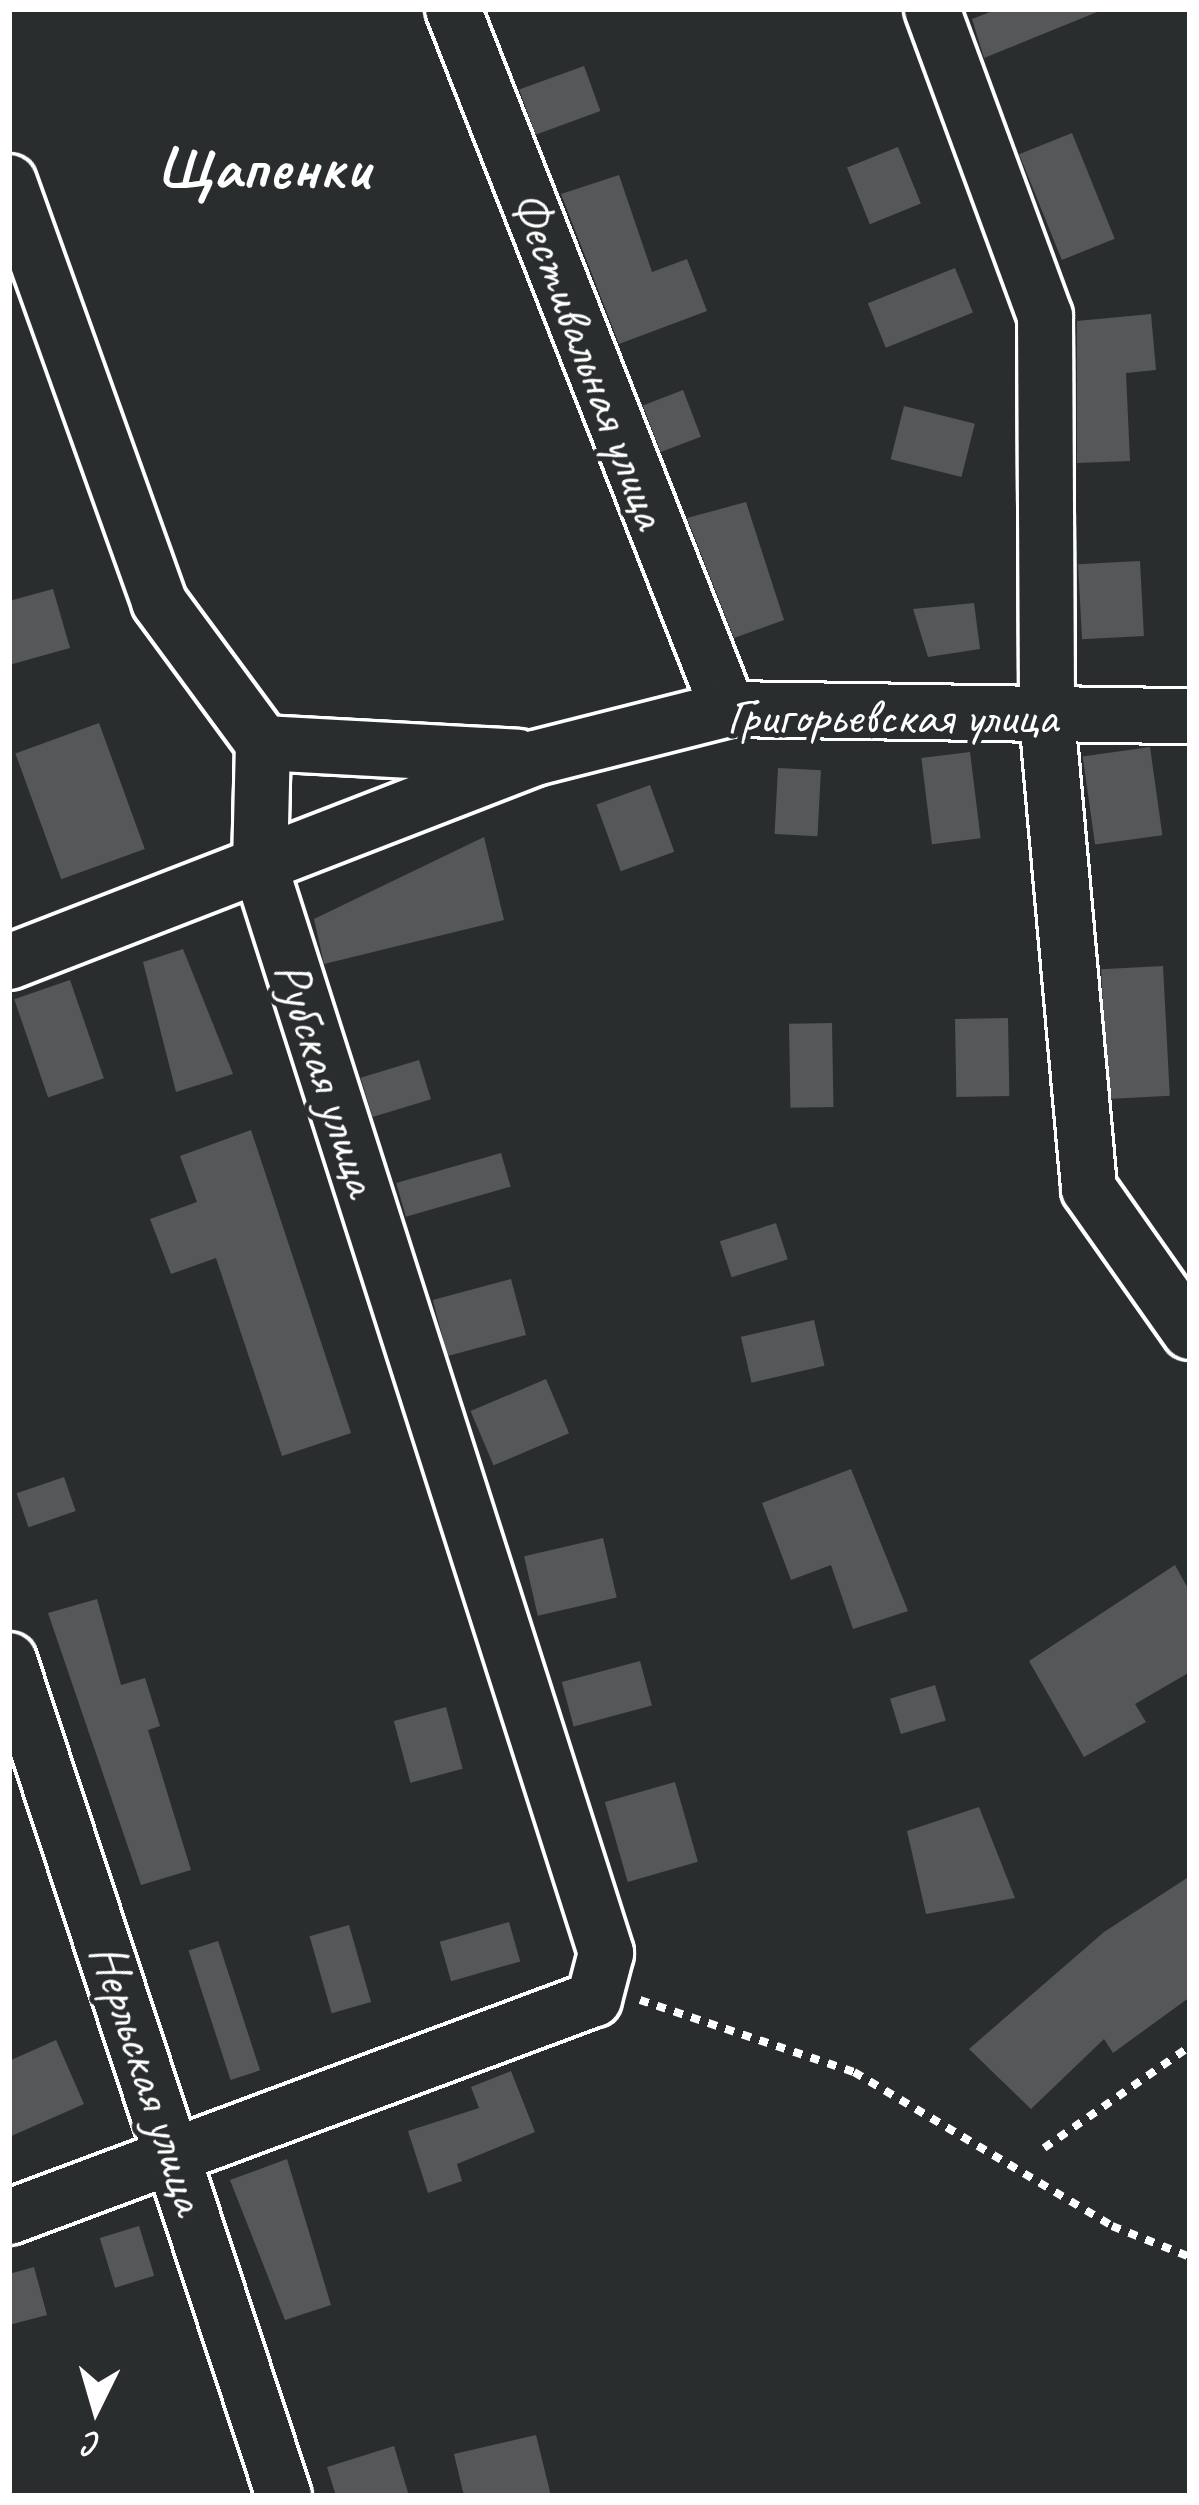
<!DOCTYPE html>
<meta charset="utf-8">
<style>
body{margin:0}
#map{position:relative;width:1199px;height:2505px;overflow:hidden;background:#2a2d2e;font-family:Caveat,sans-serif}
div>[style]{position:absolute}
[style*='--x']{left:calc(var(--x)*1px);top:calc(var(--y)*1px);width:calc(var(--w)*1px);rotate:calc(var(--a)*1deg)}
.building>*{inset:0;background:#555758;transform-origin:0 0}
.path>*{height:8px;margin-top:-4px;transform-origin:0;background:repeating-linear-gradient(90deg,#fff 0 9px,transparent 0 18px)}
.roads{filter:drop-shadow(3px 0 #fff) drop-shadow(-3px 0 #fff) drop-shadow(0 3px #fff) drop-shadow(0 -3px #fff)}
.minor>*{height:54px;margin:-27px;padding:0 27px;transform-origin:27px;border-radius:27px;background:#2a2d2e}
span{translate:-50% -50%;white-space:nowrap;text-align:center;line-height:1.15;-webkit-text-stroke:10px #2a2d2e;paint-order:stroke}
.street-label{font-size:51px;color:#fff}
.district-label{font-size:63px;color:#fff;font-weight:700}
.frame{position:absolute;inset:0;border:12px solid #fff;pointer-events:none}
.north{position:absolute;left:36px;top:2349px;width:120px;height:120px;-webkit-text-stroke:9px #2a2d2e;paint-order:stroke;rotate:185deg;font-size:33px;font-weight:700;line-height:48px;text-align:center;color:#fff}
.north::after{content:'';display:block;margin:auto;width:42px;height:54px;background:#fff;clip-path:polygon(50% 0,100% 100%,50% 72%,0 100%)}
</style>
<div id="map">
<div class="building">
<div style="clip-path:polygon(998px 9px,1102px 9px,1102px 10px,984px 58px,972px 19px)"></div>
<div style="left:584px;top:66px;width:48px;height:69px;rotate:70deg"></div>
<div style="left:1072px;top:133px;width:114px;height:57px;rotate:68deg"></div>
<div style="left:898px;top:147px;width:61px;height:55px;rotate:68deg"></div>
<div style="clip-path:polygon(619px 175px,652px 272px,687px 259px,707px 311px,619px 344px,561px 194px)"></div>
<div style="left:955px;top:268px;width:48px;height:94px;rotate:68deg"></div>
<div style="clip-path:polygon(1151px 314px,1156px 370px,1126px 373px,1130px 461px,1077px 463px,1077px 321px)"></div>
<div style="left:683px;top:390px;width:50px;height:43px;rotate:69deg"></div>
<div style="left:904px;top:406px;width:73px;height:55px;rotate:14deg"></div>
<div style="clip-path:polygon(746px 502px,784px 620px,734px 638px,687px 518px)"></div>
<div style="left:1140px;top:561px;width:75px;height:62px;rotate:87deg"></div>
<div style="clip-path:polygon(53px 589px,70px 648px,9px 665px,9px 601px)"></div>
<div style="clip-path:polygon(974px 603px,980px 649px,928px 657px,913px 609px)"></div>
<div style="left:99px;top:723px;width:134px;height:89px;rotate:70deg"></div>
<div style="left:1150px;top:747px;width:89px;height:68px;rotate:82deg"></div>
<div style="left:970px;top:752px;width:87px;height:49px;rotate:83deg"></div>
<div style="left:778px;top:768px;width:43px;height:66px;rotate:3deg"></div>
<div style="left:650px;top:785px;width:71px;height:57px;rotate:70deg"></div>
<div style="clip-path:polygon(484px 837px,504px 920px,324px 964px,314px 919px)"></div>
<div style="clip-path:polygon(183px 949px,233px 1074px,176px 1092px,143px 962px)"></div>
<div style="left:1163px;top:966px;width:130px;height:62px;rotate:87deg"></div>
<div style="left:70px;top:980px;width:104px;height:59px;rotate:71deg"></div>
<div style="left:1008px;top:1018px;width:78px;height:53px;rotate:89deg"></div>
<div style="left:832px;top:1023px;width:84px;height:43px;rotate:89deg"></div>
<div style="left:419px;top:1060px;width:41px;height:61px;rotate:73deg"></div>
<div style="clip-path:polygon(251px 1130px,351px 1433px,282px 1456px,216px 1258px,171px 1274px,150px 1219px,197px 1202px,180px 1156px)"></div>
<div style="left:501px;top:1153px;width:35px;height:109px;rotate:74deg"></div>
<div style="left:776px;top:1223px;width:38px;height:59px;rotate:72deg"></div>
<div style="left:511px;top:1279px;width:58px;height:81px;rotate:75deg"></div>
<div style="left:814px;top:1320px;width:47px;height:75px;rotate:77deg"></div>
<div style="left:546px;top:1379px;width:59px;height:82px;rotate:67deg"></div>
<div style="clip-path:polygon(851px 1469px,908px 1611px,853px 1629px,831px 1565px,791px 1580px,762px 1503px)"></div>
<div style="left:64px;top:1477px;width:36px;height:50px;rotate:71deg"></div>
<div style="left:603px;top:1538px;width:61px;height:81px;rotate:77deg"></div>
<div style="clip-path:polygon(1175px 1565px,1190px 1592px,1190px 1672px,1135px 1704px,1146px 1722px,1084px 1757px,1029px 1661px)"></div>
<div style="clip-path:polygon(97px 1599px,121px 1685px,145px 1678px,160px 1726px,148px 1730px,191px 1870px,141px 1885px,48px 1613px)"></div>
<div style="left:640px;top:1661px;width:46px;height:81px;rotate:75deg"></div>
<div style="left:935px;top:1685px;width:37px;height:47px;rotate:73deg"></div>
<div style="left:446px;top:1707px;width:64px;height:54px;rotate:75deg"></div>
<div style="left:675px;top:1782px;width:83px;height:73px;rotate:74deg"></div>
<div style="clip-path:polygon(979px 1807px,1015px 1898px,926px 1914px,907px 1831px)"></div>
<div style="clip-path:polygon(1190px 1876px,1190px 1997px,1113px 2053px,1104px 2039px,1031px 2109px,969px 2049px,1104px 1932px)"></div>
<div style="left:509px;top:1922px;width:41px;height:72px;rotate:74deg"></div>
<div style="left:349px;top:1925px;width:80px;height:41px;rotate:74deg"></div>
<div style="left:218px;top:1941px;width:136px;height:31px;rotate:72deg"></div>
<div style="clip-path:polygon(56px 2040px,84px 2104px,9px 2137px,9px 2061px)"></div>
<div style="clip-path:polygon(511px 2071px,535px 2132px,457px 2164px,462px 2181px,428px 2193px,408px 2131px,479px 2108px,471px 2087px)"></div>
<div style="clip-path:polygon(287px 2159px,331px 2305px,285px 2320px,230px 2180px)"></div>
<div style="left:139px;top:2226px;width:52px;height:41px;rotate:73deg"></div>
<div style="clip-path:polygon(34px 2267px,47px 2315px,9px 2325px,9px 2274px)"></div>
<div style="clip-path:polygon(536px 2435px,551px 2496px,464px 2496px,454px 2454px)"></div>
<div style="clip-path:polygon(394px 2446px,409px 2496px,336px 2496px,327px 2467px)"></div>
</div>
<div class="path">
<div style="--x:640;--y:2000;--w:226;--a:18.6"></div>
<div style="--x:854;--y:2072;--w:300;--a:30.8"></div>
<div style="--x:1112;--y:2226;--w:84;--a:21.7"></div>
<div style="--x:1044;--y:2148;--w:178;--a:-34.9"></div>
</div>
<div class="roads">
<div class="minor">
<div style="--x:453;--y:9;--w:752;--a:68.55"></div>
<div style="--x:932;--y:9;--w:327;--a:69.8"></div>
<div style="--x:1045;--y:316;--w:401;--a:89.7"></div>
<div style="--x:1047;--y:717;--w:474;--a:84.9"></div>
<div style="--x:1089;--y:1189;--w:175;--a:54.8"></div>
<div style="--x:9;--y:182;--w:446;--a:70.3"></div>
<div style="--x:159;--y:602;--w:175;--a:53.6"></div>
<div style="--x:263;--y:743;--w:123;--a:91.4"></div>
<div style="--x:260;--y:866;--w:1141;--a:72.34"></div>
<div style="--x:606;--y:1953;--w:48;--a:104.6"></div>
<div style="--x:594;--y:1999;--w:624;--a:159.56"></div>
<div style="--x:263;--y:743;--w:255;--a:3.1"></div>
<div style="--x:9;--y:962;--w:564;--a:-21.2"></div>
<div style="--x:535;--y:758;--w:199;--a:-14.2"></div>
<div style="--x:728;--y:709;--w:462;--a:0.9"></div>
<div style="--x:9;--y:1660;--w:880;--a:71.79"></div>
</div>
</div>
<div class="street-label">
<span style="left:590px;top:359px;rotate:69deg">Фестивальная улица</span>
<span style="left:892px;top:716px">Григорьевская улица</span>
<span style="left:327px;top:1078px;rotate:72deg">Рубская улица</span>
<span style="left:149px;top:2078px;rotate:72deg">Нерльская улица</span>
</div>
<div class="district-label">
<span style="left:264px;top:168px">Щапенки</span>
</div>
<div class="frame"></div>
<div class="north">С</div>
</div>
